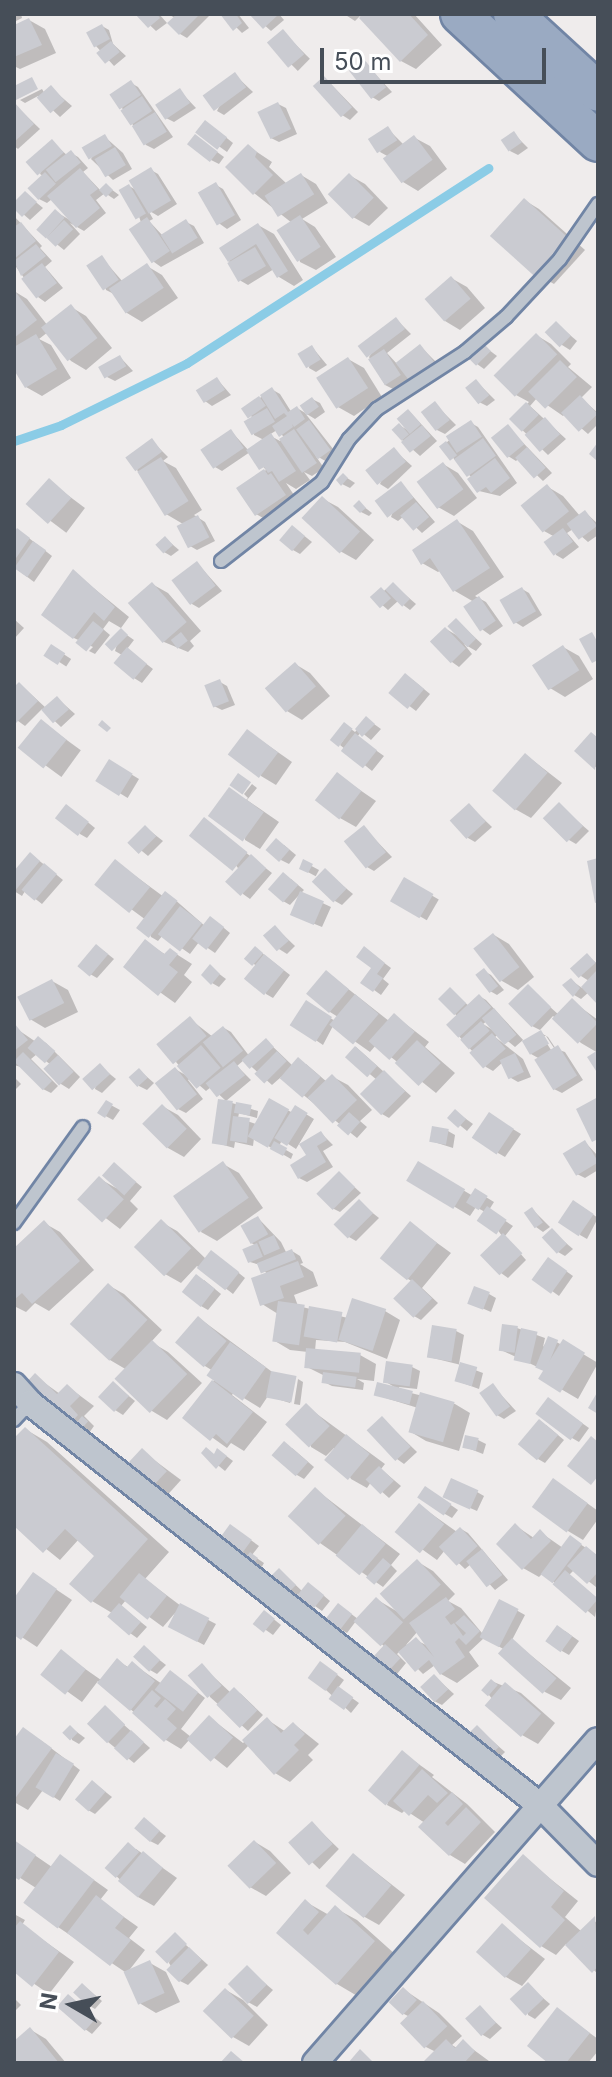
<!DOCTYPE html>
<style>
body{margin:0}
#map{position:relative;width:612px;height:2077px;overflow:hidden;background:#efecec;font-family:Inter,sans-serif}
div>[style]{position:absolute}
[style*='--x']{left:calc(var(--x)*1px);top:calc(var(--y)*1px);width:calc(var(--w)*1px);rotate:calc(var(--a)*1deg)}
.shadow>*{inset:0;background:#0003;transform-origin:0 0}
.stream>*{height:9px;margin:-4.5px;padding:0 4.5px;transform-origin:4.5px;border-radius:4.5px;background:#8bcce6}
.building>*{inset:0;background:#cacbd1;transform-origin:0 0}
.roads{filter:drop-shadow(2px 0 #7185a5) drop-shadow(-2px 0 #7185a5) drop-shadow(0 2px #7185a5) drop-shadow(0 -2px #7185a5)}
.service>*{height:12px;margin:-6px;padding:0 6px;transform-origin:6px;border-radius:6px;background:#bec5ce}
.minor>*{height:24px;margin:-12px;padding:0 12px;transform-origin:12px;border-radius:12px;background:#bec5ce}
.trunk>*{height:38px;margin:-19px;padding:0 19px;transform-origin:19px;border-radius:19px;background:#9aaac2}
span{translate:-50% -50%;white-space:nowrap;text-align:center;line-height:1.15;-webkit-text-stroke:6px #fff;paint-order:stroke}
.frame{position:absolute;inset:0;border:16px solid #464e58;pointer-events:none}
.north{position:absolute;left:32px;top:1965px;width:80px;height:80px;-webkit-text-stroke:6px #fff;paint-order:stroke;rotate:279deg;font-size:22px;font-weight:700;line-height:32px;text-align:center;color:#464e58}
.north::after{content:'';display:block;margin:auto;width:28px;height:36px;background:#464e58;clip-path:polygon(50% 0,100% 100%,50% 72%,0 100%)}
.scale{position:absolute;left:320px;top:48px;width:226px;height:36px;box-sizing:border-box;border:4px solid #464e58;border-top:0;padding-left:10px;font-size:24px;line-height:28px;white-space:nowrap;color:#464e58;-webkit-text-stroke:6px #fff;paint-order:stroke}
</style>
<div id="map">
<div class="shadow">
<div style="clip-path:polygon(14px 14px,21px 14px,22px 18px,14px 22px)"></div>
<div style="clip-path:polygon(138px 14px,159px 14px,167px 23px,156px 31px)"></div>
<div style="clip-path:polygon(168px 14px,211px 14px,187px 38px,180px 34px,175px 18px)"></div>
<div style="clip-path:polygon(223px 14px,238px 14px,249px 28px,242px 33px)"></div>
<div style="clip-path:polygon(252px 14px,279px 14px,284px 20px,271px 31px)"></div>
<div style="clip-path:polygon(344px 14px,414px 14px,442px 45px,416px 69px,401px 61px,360px 16px,355px 21px)"></div>
<div style="clip-path:polygon(29px 20px,45px 29px,56px 53px,20px 69px,14px 66px,14px 27px)"></div>
<div style="clip-path:polygon(102px 26px,109px 30px,113px 44px,126px 56px,114px 66px,96px 46px)"></div>
<div style="left:283px;top:32px;width:38px;height:17px;rotate:45deg"></div>
<div style="clip-path:polygon(364px 62px,392px 92px,379px 101px,372px 97px)"></div>
<div style="clip-path:polygon(235px 75px,253px 92px,224px 115px,217px 111px)"></div>
<div style="clip-path:polygon(325px 78px,358px 112px,350px 120px,342px 115px)"></div>
<div style="clip-path:polygon(131px 83px,138px 87px,173px 137px,154px 149px,146px 145px,122px 108px)"></div>
<div style="clip-path:polygon(51px 88px,72px 106px,60px 117px,38px 96px,25px 103px,20px 100px,42px 89px,45px 94px)"></div>
<div style="clip-path:polygon(180px 91px,196px 108px,174px 122px,166px 118px)"></div>
<div style="clip-path:polygon(14px 104px,40px 129px,18px 149px,14px 146px)"></div>
<div style="clip-path:polygon(278px 104px,286px 108px,297px 134px,279px 142px,271px 138px)"></div>
<div style="clip-path:polygon(213px 127px,233px 143px,227px 152px,199px 132px)"></div>
<div style="clip-path:polygon(388px 129px,404px 145px,415px 138px,430px 146px,447px 169px,418px 191px,403px 182px,389px 157px,380px 152px)"></div>
<div style="clip-path:polygon(514px 134px,528px 148px,518px 155px,510px 151px)"></div>
<div style="clip-path:polygon(105px 137px,123px 153px,132px 169px,113px 180px,91px 159px)"></div>
<div style="clip-path:polygon(202px 141px,224px 157px,219px 164px,211px 160px)"></div>
<div style="clip-path:polygon(52px 142px,68px 156px,71px 153px,78px 157px,88px 168px,83px 172px,101px 191px,107px 186px,119px 195px,114px 199px,105px 193px,96px 200px,106px 213px,84px 231px,70px 223px,80px 234px,64px 250px,38px 229px,56px 212px,70px 220px,52px 199px,47px 203px,39px 199px,43px 176px,40px 174px)"></div>
<div style="clip-path:polygon(248px 146px,272px 162px,269px 167px,287px 184px,301px 175px,316px 184px,328px 203px,302px 219px,315px 227px,336px 257px,316px 270px,300px 262px,292px 223px,254px 193px)"></div>
<div style="clip-path:polygon(151px 170px,158px 174px,177px 204px,158px 216px,148px 210px,153px 219px,149px 221px,163px 236px,186px 222px,194px 226px,204px 243px,161px 267px,154px 262px,129px 186px,138px 191px)"></div>
<div style="clip-path:polygon(349px 175px,365px 184px,388px 208px,369px 226px,353px 217px)"></div>
<div style="clip-path:polygon(216px 185px,223px 189px,241px 220px,227px 229px,220px 224px)"></div>
<div style="clip-path:polygon(26px 194px,43px 208px,30px 220px,14px 206px)"></div>
<div style="clip-path:polygon(524px 200px,539px 209px,585px 250px,554px 284px,538px 275px)"></div>
<div style="clip-path:polygon(14px 216px,42px 246px,40px 248px,52px 261px,45px 267px,63px 288px,45px 302px,38px 297px,14px 264px)"></div>
<div style="clip-path:polygon(258px 225px,274px 234px,303px 280px,294px 286px,279px 277px,274px 269px,248px 285px,241px 281px,229px 261px)"></div>
<div style="clip-path:polygon(102px 258px,123px 282px,147px 266px,162px 275px,178px 298px,142px 322px,127px 313px,114px 294px,106px 290px)"></div>
<div style="clip-path:polygon(451px 278px,467px 287px,485px 308px,460px 330px,445px 321px)"></div>
<div style="clip-path:polygon(14px 291px,27px 299px,48px 326px,71px 307px,86px 316px,112px 348px,86px 370px,71px 361px,48px 332px,39px 339px,51px 345px,71px 378px,42px 396px,26px 387px,14px 366px)"></div>
<div style="clip-path:polygon(396px 319px,411px 334px,387px 353px,398px 365px,420px 346px,441px 367px,410px 378px,393px 389px,385px 385px,369px 357px)"></div>
<div style="clip-path:polygon(556px 323px,577px 341px,570px 350px,562px 345px)"></div>
<div style="clip-path:polygon(536px 335px,551px 344px,571px 364px,568px 367px,592px 387px,581px 398px,598px 413px,598px 424px,588px 434px,565px 414px,563px 416px,537px 398px,530px 406px,566px 439px,548px 455px,511px 419px,529px 402px,516px 395px)"></div>
<div style="clip-path:polygon(481px 344px,497px 356px,484px 369px,477px 364px)"></div>
<div style="clip-path:polygon(312px 347px,327px 365px,316px 372px,309px 368px)"></div>
<div style="clip-path:polygon(120px 357px,133px 371px,115px 381px,107px 377px)"></div>
<div style="clip-path:polygon(348px 359px,364px 368px,382px 397px,354px 416px,338px 407px)"></div>
<div style="clip-path:polygon(217px 379px,231px 395px,212px 406px,205px 401px)"></div>
<div style="clip-path:polygon(476px 381px,495px 400px,487px 406px,479px 402px)"></div>
<div style="clip-path:polygon(evenodd,273px 390px,280px 394px,292px 413px,297px 408px,307px 414px,312px 399px,320px 403px,325px 412px,315px 419px,305px 413px,337px 454px,327px 462px,315px 455px,324px 468px,312px 476px,304px 472px,310px 480px,296px 489px,286px 483px,300px 504px,272px 523px,256px 514px,239px 489px,266px 470px,250px 452px,222px 471px,215px 467px,231px 431px,249px 451px,264px 440px,254px 435px,254px 419px,243px 408px,273px 390px,277px 430px,285px 438px,280px 441px,269px 435px,277px 430px)"></div>
<div style="clip-path:polygon(435px 404px,456px 425px,445px 434px,437px 430px)"></div>
<div style="clip-path:polygon(409px 411px,437px 441px,420px 456px,402px 440px,399px 425px,411px 432px)"></div>
<div style="clip-path:polygon(471px 423px,478px 427px,517px 483px,500px 496px,479px 491px,472px 478px,442px 446px)"></div>
<div style="clip-path:polygon(508px 427px,552px 473px,543px 481px,519px 458px,516px 461px,508px 456px)"></div>
<div style="clip-path:polygon(152px 441px,168px 457px,163px 461px,176px 468px,202px 510px,194px 515px,205px 522px,215px 541px,197px 550px,190px 546px,183px 524px,166px 514px,137px 470px)"></div>
<div style="clip-path:polygon(394px 450px,412px 466px,388px 489px,380px 484px)"></div>
<div style="clip-path:polygon(443px 464px,458px 473px,477px 498px,454px 516px,438px 507px)"></div>
<div style="clip-path:polygon(344px 476px,355px 483px,350px 488px,342px 484px)"></div>
<div style="left:49px;top:481px;width:45px;height:31px;rotate:37deg"></div>
<div style="clip-path:polygon(402px 484px,435px 522px,422px 533px,404px 516px,398px 521px,391px 517px)"></div>
<div style="clip-path:polygon(548px 487px,563px 496px,580px 516px,585px 512px,598px 524px,598px 535px,588px 542px,573px 529px,567px 533px,579px 547px,563px 559px,556px 555px,555px 537px,544px 531px)"></div>
<div style="clip-path:polygon(323px 499px,338px 507px,374px 540px,356px 560px,340px 551px)"></div>
<div style="clip-path:polygon(359px 503px,372px 513px,369px 516px,361px 512px)"></div>
<div style="clip-path:polygon(458px 522px,473px 531px,504px 577px,475px 596px,486px 602px,503px 626px,490px 635px,483px 630px,474px 602px,455px 591px,441px 570px,438px 572px,422px 563px)"></div>
<div style="clip-path:polygon(293px 527px,312px 542px,300px 554px,293px 550px)"></div>
<div style="clip-path:polygon(25px 535px,52px 556px,34px 582px,14px 567px,14px 536px)"></div>
<div style="clip-path:polygon(165px 538px,179px 550px,171px 556px,164px 552px)"></div>
<div style="clip-path:polygon(197px 563px,222px 591px,199px 608px,192px 604px)"></div>
<div style="clip-path:polygon(74px 572px,129px 617px,121px 628px,109px 621px,103px 629px,110px 635px,95px 654px,89px 651px,93px 647px,74px 638px)"></div>
<div style="clip-path:polygon(152px 584px,168px 593px,201px 631px,190px 641px,194px 646px,188px 652px,164px 642px)"></div>
<div style="clip-path:polygon(394px 585px,416px 604px,410px 610px,398px 601px,388px 610px,373px 597px)"></div>
<div style="clip-path:polygon(522px 589px,529px 593px,542px 615px,523px 627px,515px 622px)"></div>
<div style="clip-path:polygon(14px 619px,24px 628px,14px 639px)"></div>
<div style="clip-path:polygon(456px 620px,482px 644px,476px 651px,464px 644px,472px 654px,459px 667px,452px 662px,446px 629px,458px 636px)"></div>
<div style="clip-path:polygon(121px 631px,134px 640px,127px 649px,153px 669px,142px 683px,134px 678px,122px 655px,115px 651px)"></div>
<div style="left:51px;top:646px;width:24px;height:9px;rotate:33deg"></div>
<div style="clip-path:polygon(563px 647px,579px 656px,593px 679px,565px 697px,550px 688px)"></div>
<div style="clip-path:polygon(295px 664px,310px 673px,330px 696px,302px 720px,287px 711px)"></div>
<div style="clip-path:polygon(413px 680px,430px 694px,416px 711px,391px 692px)"></div>
<div style="clip-path:polygon(220px 682px,227px 686px,235px 705px,222px 710px,214px 706px)"></div>
<div style="clip-path:polygon(20px 684px,46px 708px,57px 698px,75px 714px,61px 727px,42px 709px,25px 726px,14px 718px,14px 690px)"></div>
<div style="clip-path:polygon(367px 719px,381px 729px,371px 740px,361px 732px,357px 737px,384px 756px,372px 771px,340px 745px,351px 729px,355px 732px)"></div>
<div style="left:42px;top:722px;width:48px;height:33px;rotate:36deg"></div>
<div style="clip-path:polygon(591px 734px,598px 738px,598px 769px,576px 751px)"></div>
<div style="clip-path:polygon(262px 741px,292px 762px,276px 785px,261px 776px)"></div>
<div style="clip-path:polygon(526px 755px,562px 783px,531px 818px,515px 809px)"></div>
<div style="left:109px;top:761px;width:35px;height:22px;rotate:31deg"></div>
<div style="clip-path:polygon(338px 775px,376px 801px,356px 827px,340px 818px)"></div>
<div style="clip-path:polygon(252px 784px,257px 788px,247px 800px,279px 822px,260px 849px,245px 840px,246px 800px,248px 798px,244px 794px)"></div>
<div style="clip-path:polygon(469px 805px,492px 827px,475px 842px,468px 838px)"></div>
<div style="clip-path:polygon(559px 805px,589px 831px,576px 844px,569px 840px)"></div>
<div style="clip-path:polygon(74px 811px,95px 828px,87px 838px,80px 834px)"></div>
<div style="clip-path:polygon(204px 820px,272px 873px,250px 899px,243px 894px,240px 871px)"></div>
<div style="clip-path:polygon(145px 827px,163px 841px,148px 856px,131px 842px)"></div>
<div style="clip-path:polygon(364px 828px,392px 857px,374px 871px,367px 867px)"></div>
<div style="clip-path:polygon(284px 845px,296px 855px,289px 864px,281px 860px)"></div>
<div style="clip-path:polygon(31px 854px,63px 880px,42px 904px,25px 891px,22px 896px,14px 891px,14px 874px)"></div>
<div style="clip-path:polygon(115px 861px,164px 897px,173px 898px,205px 926px,218px 923px,230px 933px,215px 953px,199px 942px,190px 954px,163px 935px,158px 941px,151px 937px,146px 920px,97px 884px)"></div>
<div style="left:304px;top:862px;width:17px;height:7px;rotate:28deg"></div>
<div style="clip-path:polygon(325px 871px,353px 894px,342px 905px,335px 901px)"></div>
<div style="clip-path:polygon(291px 879px,304px 890px,301px 893px,331px 907px,322px 927px,300px 918px,299px 895px,290px 905px,283px 901px)"></div>
<div style="left:405px;top:880px;width:39px;height:24px;rotate:30deg"></div>
<div style="clip-path:polygon(275px 927px,295px 946px,287px 954px,279px 949px)"></div>
<div style="clip-path:polygon(494px 935px,509px 944px,534px 977px,518px 990px,502px 981px)"></div>
<div style="clip-path:polygon(145px 941px,166px 955px,170px 950px,192px 964px,184px 975px,192px 982px,175px 1003px,125px 967px)"></div>
<div style="clip-path:polygon(104px 951px,114px 959px,97px 978px,90px 974px)"></div>
<div style="clip-path:polygon(262px 953px,290px 975px,273px 998px,266px 994px,258px 967px,247px 959px)"></div>
<div style="clip-path:polygon(371px 953px,391px 968px,383px 979px,389px 984px,381px 995px,363px 982px,374px 968px)"></div>
<div style="clip-path:polygon(587px 956px,598px 964px,598px 1002px,589px 992px,581px 999px,574px 995px,571px 980px,582px 988px,589px 981px,581px 976px)"></div>
<div style="clip-path:polygon(210px 967px,226px 979px,219px 987px,212px 983px)"></div>
<div style="clip-path:polygon(484px 971px,491px 975px,504px 990px,497px 995px,490px 991px)"></div>
<div style="clip-path:polygon(333px 977px,389px 1021px,394px 1015px,429px 1042px,425px 1047px,455px 1073px,436px 1093px,376px 1045px,370px 1052px,333px 1026px,323px 1045px,292px 1024px,307px 1003px,335px 1021px,338px 1017px,330px 1012px)"></div>
<div style="clip-path:polygon(52px 981px,68px 990px,78px 1012px,45px 1028px,30px 1019px)"></div>
<div style="clip-path:polygon(528px 987px,559px 1015px,572px 1001px,598px 1020px,598px 1070px,598px 1053px,581px 1043px,553px 1016px,540px 1030px,532px 1026px)"></div>
<div style="clip-path:polygon(evenodd,450px 990px,469px 1006px,479px 996px,486px 1000px,525px 1042px,541px 1033px,548px 1037px,556px 1049px,565px 1052px,583px 1080px,562px 1093px,554px 1089px,540px 1059px,531px 1054px,523px 1040px,515px 1047px,499px 1034px,495px 1037px,523px 1059px,531px 1077px,518px 1082px,511px 1078px,503px 1062px,493px 1071px,486px 1067px,459px 1036px,457px 1016px,441px 999px,450px 990px,487px 1021px,496px 1032px,483px 1024px,487px 1021px,450px 990px,542px 1036px,546px 1036px,556px 1051px,553px 1053px,542px 1036px)"></div>
<div style="clip-path:polygon(190px 1019px,213px 1037px,224px 1028px,231px 1032px,250px 1057px,267px 1041px,293px 1066px,306px 1064px,327px 1082px,333px 1077px,348px 1085px,372px 1110px,360px 1121px,367px 1127px,357px 1138px,281px 1077px,272px 1085px,244px 1060px,237px 1066px,251px 1080px,226px 1101px,211px 1087px,206px 1091px,191px 1078px,188px 1080px,203px 1099px,186px 1113px,178px 1109px,175px 1069px,189px 1077px,176px 1062px)"></div>
<div style="clip-path:polygon(14px 1027px,36px 1042px,38px 1039px,46px 1043px,80px 1077px,69px 1089px,61px 1084px,51px 1065px,37px 1054px,31px 1059px,58px 1086px,51px 1093px,43px 1089px,21px 1067px,14px 1065px)"></div>
<div style="clip-path:polygon(356px 1047px,411px 1096px,389px 1118px,382px 1114px,377px 1080px,348px 1056px)"></div>
<div style="clip-path:polygon(100px 1066px,116px 1079px,102px 1093px,95px 1089px)"></div>
<div style="clip-path:polygon(139px 1070px,154px 1083px,147px 1090px,139px 1086px)"></div>
<div style="clip-path:polygon(14px 1077px,21px 1084px,14px 1091px)"></div>
<div style="clip-path:polygon(270px 1101px,293px 1113px,296px 1108px,314px 1119px,296px 1149px,282px 1140px,279px 1146px,293px 1154px,291px 1159px,254px 1138px,253px 1146px,235px 1142px,234px 1148px,213px 1142px,232px 1103px,258px 1111px,257px 1118px,239px 1113px,238px 1118px,256px 1124px)"></div>
<div style="clip-path:polygon(107px 1103px,120px 1110px,113px 1120px,100px 1113px)"></div>
<div style="clip-path:polygon(162px 1106px,178px 1115px,201px 1139px,184px 1157px,168px 1148px)"></div>
<div style="clip-path:polygon(455px 1111px,473px 1124px,467px 1131px,450px 1117px)"></div>
<div style="clip-path:polygon(490px 1115px,521px 1134px,505px 1157px,498px 1153px)"></div>
<div style="clip-path:polygon(448px 1131px,455px 1135px,453px 1148px,431px 1141px)"></div>
<div style="clip-path:polygon(321px 1133px,333px 1145px,323px 1151px,333px 1167px,307px 1182px,299px 1178px)"></div>
<div style="clip-path:polygon(585px 1142px,598px 1156px,598px 1170px,585px 1178px,577px 1174px)"></div>
<div style="clip-path:polygon(223px 1164px,239px 1173px,263px 1208px,217px 1241px,201px 1232px)"></div>
<div style="clip-path:polygon(419px 1164px,473px 1196px,476px 1191px,494px 1202px,489px 1210px,513px 1226px,505px 1236px,526px 1260px,508px 1278px,501px 1273px,502px 1236px,485px 1212px,476px 1207px,470px 1216px,410px 1180px)"></div>
<div style="clip-path:polygon(115px 1165px,142px 1187px,130px 1201px,138px 1209px,120px 1229px,81px 1199px,100px 1179px,116px 1188px)"></div>
<div style="clip-path:polygon(339px 1173px,361px 1193px,340px 1212px,332px 1208px)"></div>
<div style="clip-path:polygon(359px 1202px,379px 1218px,356px 1241px,349px 1237px)"></div>
<div style="clip-path:polygon(581px 1206px,598px 1218px,587px 1239px,580px 1235px)"></div>
<div style="clip-path:polygon(532px 1209px,550px 1227px,543px 1232px,536px 1227px)"></div>
<div style="clip-path:polygon(258px 1218px,281px 1242px,287px 1254px,292px 1251px,300px 1256px,303px 1263px,300px 1264px,313px 1272px,318px 1286px,294px 1295px,298px 1306px,348px 1318px,385px 1311px,400px 1320px,387px 1359px,345px 1342px,316px 1340px,315px 1351px,360px 1355px,376px 1364px,374px 1381px,357px 1379px,364px 1383px,363px 1390px,332px 1386px,324px 1382px,325px 1376px,307px 1367px,308px 1352px,290px 1350px,275px 1341px,278px 1314px,262px 1304px,267px 1274px,260px 1265px,250px 1262px,256px 1246px,250px 1242px)"></div>
<div style="clip-path:polygon(161px 1222px,177px 1231px,206px 1259px,219px 1257px,245px 1278px,233px 1294px,197px 1266px,181px 1283px,165px 1274px)"></div>
<div style="clip-path:polygon(44px 1223px,60px 1232px,94px 1270px,49px 1311px,35px 1303px,26px 1312px,14px 1306px,14px 1250px)"></div>
<div style="clip-path:polygon(411px 1224px,451px 1253px,422px 1288px,438px 1303px,421px 1320px,414px 1316px,413px 1282px,408px 1279px)"></div>
<div style="clip-path:polygon(552px 1231px,573px 1249px,565px 1256px,558px 1252px)"></div>
<div style="clip-path:polygon(556px 1264px,573px 1276px,559px 1296px,552px 1291px)"></div>
<div style="clip-path:polygon(204px 1280px,221px 1294px,208px 1310px,201px 1306px)"></div>
<div style="clip-path:polygon(108px 1285px,124px 1294px,162px 1330px,151px 1342px,168px 1352px,202px 1383px,167px 1420px,152px 1411px,127px 1370px,110px 1360px)"></div>
<div style="clip-path:polygon(489px 1294px,496px 1298px,491px 1312px,470px 1303px)"></div>
<div style="clip-path:polygon(199px 1318px,275px 1374px,294px 1377px,290px 1403px,268px 1396px,260px 1408px,234px 1392px,232px 1395px,267px 1422px,244px 1451px,231px 1443px,227px 1448px,185px 1418px,215px 1379px,213px 1371px,205px 1366px)"></div>
<div style="clip-path:polygon(517px 1328px,545px 1338px,543px 1347px,549px 1338px,562px 1345px,563px 1342px,598px 1363px,578px 1399px,542px 1378px,546px 1371px,501px 1350px)"></div>
<div style="clip-path:polygon(456px 1331px,464px 1335px,459px 1364px,483px 1373px,479px 1389px,457px 1381px,461px 1365px,429px 1357px)"></div>
<div style="clip-path:polygon(412px 1367px,420px 1371px,417px 1389px,399px 1387px,399px 1390px,455px 1404px,470px 1413px,459px 1451px,426px 1441px,411px 1432px,418px 1408px,376px 1395px,396px 1388px,386px 1382px)"></div>
<div style="clip-path:polygon(35px 1376px,60px 1394px,67px 1386px,94px 1406px,84px 1416px,94px 1426px,89px 1433px,84px 1434px,68px 1425px)"></div>
<div style="clip-path:polygon(298px 1379px,303px 1382px,300px 1405px,294px 1404px)"></div>
<div style="clip-path:polygon(113px 1383px,135px 1401px,123px 1415px,115px 1410px)"></div>
<div style="clip-path:polygon(493px 1386px,516px 1411px,504px 1419px,497px 1415px)"></div>
<div style="clip-path:polygon(555px 1404px,589px 1428px,579px 1442px,572px 1438px)"></div>
<div style="clip-path:polygon(306px 1406px,385px 1464px,381px 1469px,401px 1486px,389px 1498px,371px 1482px,367px 1488px,351px 1479px,334px 1448px,326px 1456px,311px 1447px)"></div>
<div style="clip-path:polygon(382px 1418px,417px 1452px,404px 1464px,397px 1459px)"></div>
<div style="clip-path:polygon(546px 1425px,564px 1440px,545px 1463px,538px 1459px)"></div>
<div style="clip-path:polygon(25px 1429px,47px 1442px,169px 1552px,145px 1579px,181px 1606px,216px 1624px,204px 1645px,170px 1627px,175px 1613px,163px 1627px,126px 1600px,121px 1606px,147px 1627px,137px 1638px,130px 1633px,112px 1613px,92px 1601px,97px 1555px,79px 1539px,60px 1560px,14px 1523px,14px 1441px)"></div>
<div style="clip-path:polygon(478px 1440px,486px 1444px,483px 1454px,465px 1447px)"></div>
<div style="clip-path:polygon(292px 1448px,314px 1467px,304px 1479px,297px 1475px)"></div>
<div style="clip-path:polygon(142px 1451px,181px 1480px,162px 1501px,147px 1492px)"></div>
<div style="clip-path:polygon(203px 1453px,225px 1455px,233px 1461px,225px 1471px)"></div>
<div style="clip-path:polygon(315px 1489px,400px 1554px,391px 1565px,397px 1571px,383px 1587px,320px 1543px)"></div>
<div style="clip-path:polygon(569px 1490px,598px 1511px,598px 1519px,583px 1540px,568px 1531px)"></div>
<div style="clip-path:polygon(432px 1492px,458px 1510px,452px 1518px,445px 1514px)"></div>
<div style="clip-path:polygon(477px 1492px,484px 1496px,477px 1511px,452px 1500px)"></div>
<div style="clip-path:polygon(419px 1505px,457px 1532px,461px 1529px,468px 1533px,508px 1580px,495px 1590px,471px 1564px,465px 1569px,445px 1550px,437px 1560px,398px 1532px)"></div>
<div style="clip-path:polygon(516px 1526px,534px 1538px,540px 1532px,563px 1548px,577px 1542px,598px 1556px,596px 1587px,574px 1570px,569px 1575px,598px 1599px,595px 1617px,543px 1573px,539px 1577px,523px 1568px)"></div>
<div style="clip-path:polygon(238px 1531px,259px 1546px,252px 1555px,264px 1563px,260px 1570px,239px 1558px)"></div>
<div style="clip-path:polygon(evenodd,418px 1562px,433px 1571px,455px 1594px,448px 1601px,461px 1608px,482px 1633px,500px 1601px,525px 1615px,512px 1640px,571px 1688px,561px 1700px,545px 1692px,505px 1650px,484px 1638px,469px 1652px,479px 1666px,457px 1683px,441px 1674px,435px 1665px,423px 1674px,400px 1651px,397px 1654px,406px 1663px,397px 1674px,390px 1669px,385px 1647px,356px 1621px,347px 1633px,340px 1629px,346px 1610px,358px 1619px,376px 1599px,398px 1612px,418px 1562px,418px 1631px,430px 1647px,416px 1640px,406px 1645px,418px 1631px)"></div>
<div style="clip-path:polygon(280px 1570px,303px 1592px,316px 1589px,330px 1601px,322px 1611px,298px 1594px,294px 1597px,287px 1593px)"></div>
<div style="clip-path:polygon(33px 1574px,72px 1600px,37px 1647px,14px 1632px,14px 1602px)"></div>
<div style="clip-path:polygon(271px 1617px,281px 1625px,273px 1635px,256px 1623px)"></div>
<div style="clip-path:polygon(565px 1631px,579px 1641px,569px 1655px,562px 1651px)"></div>
<div style="clip-path:polygon(144px 1648px,166px 1665px,157px 1674px,150px 1670px)"></div>
<div style="clip-path:polygon(61px 1652px,101px 1680px,118px 1661px,128px 1667px,133px 1664px,162px 1684px,178px 1677px,205px 1698px,181px 1729px,191px 1737px,209px 1717px,243px 1743px,268px 1720px,286px 1732px,294px 1724px,319px 1744px,308px 1755px,313px 1760px,290px 1782px,275px 1773px,249px 1745px,227px 1768px,190px 1739px,181px 1749px,166px 1740px,98px 1681px,82px 1702px,43px 1674px)"></div>
<div style="clip-path:polygon(202px 1666px,231px 1693px,234px 1690px,241px 1694px,263px 1715px,248px 1731px,210px 1697px)"></div>
<div style="clip-path:polygon(328px 1668px,344px 1680px,338px 1688px,359px 1703px,351px 1713px,326px 1690px)"></div>
<div style="clip-path:polygon(434px 1676px,454px 1694px,442px 1705px,434px 1701px)"></div>
<div style="clip-path:polygon(491px 1681px,521px 1693px,555px 1723px,538px 1744px,522px 1735px,489px 1695px)"></div>
<div style="clip-path:polygon(105px 1708px,150px 1748px,134px 1763px,108px 1742px)"></div>
<div style="clip-path:polygon(70px 1727px,85px 1738px,79px 1744px,72px 1740px)"></div>
<div style="clip-path:polygon(478px 1728px,505px 1752px,499px 1758px,491px 1754px)"></div>
<div style="clip-path:polygon(39px 1739px,80px 1770px,60px 1801px,43px 1790px,28px 1810px,14px 1802px,14px 1743px)"></div>
<div style="clip-path:polygon(403px 1753px,434px 1775px,432px 1777px,467px 1804px,495px 1832px,465px 1864px,450px 1855px,425px 1823px,405px 1810px,402px 1813px,387px 1805px)"></div>
<div style="clip-path:polygon(93px 1782px,112px 1797px,95px 1814px,88px 1810px)"></div>
<div style="clip-path:polygon(145px 1820px,166px 1836px,158px 1845px,150px 1841px)"></div>
<div style="left:313px;top:1824px;width:36px;height:28px;rotate:44deg"></div>
<div style="clip-path:polygon(14px 1841px,52px 1867px,60px 1856px,108px 1890px,100px 1900px,138px 1927px,129px 1938px,145px 1950px,127px 1973px,150px 1963px,166px 1972px,180px 2002px,156px 2013px,141px 2004px,128px 1974px,58px 1927px,36px 1888px,14px 1874px)"></div>
<div style="clip-path:polygon(255px 1842px,270px 1851px,291px 1873px,266px 1896px,250px 1887px)"></div>
<div style="clip-path:polygon(136px 1849px,177px 1878px,154px 1906px,138px 1897px,108px 1868px)"></div>
<div style="clip-path:polygon(354px 1855px,405px 1895px,379px 1925px,363px 1916px)"></div>
<div style="clip-path:polygon(523px 1857px,578px 1901px,565px 1917px,582px 1932px,598px 1920px,598px 1974px,566px 1944px,556px 1955px,541px 1946px)"></div>
<div style="clip-path:polygon(306px 1902px,329px 1915px,335px 1908px,357px 1920px,396px 1955px,359px 1997px,337px 1984px,279px 1932px)"></div>
<div style="clip-path:polygon(14px 1914px,25px 1920px,22px 1925px,74px 1962px,49px 1994px,14px 1970px)"></div>
<div style="clip-path:polygon(502px 1926px,545px 1959px,522px 1986px,506px 1977px)"></div>
<div style="clip-path:polygon(175px 1935px,208px 1965px,188px 1985px,180px 1981px,169px 1963px)"></div>
<div style="clip-path:polygon(247px 1968px,273px 1990px,257px 2007px,248px 2002px)"></div>
<div style="clip-path:polygon(83px 1985px,102px 2001px,95px 2009px,88px 2005px)"></div>
<div style="clip-path:polygon(528px 1985px,550px 2004px,535px 2019px,528px 2015px)"></div>
<div style="clip-path:polygon(403px 1989px,439px 2013px,462px 2036px,452px 2045px,457px 2048px,463px 2042px,489px 2061px,425px 2063px,436px 2052px,426px 2047px,410px 2017px,404px 2014px)"></div>
<div style="clip-path:polygon(226px 1990px,243px 2000px,268px 2025px,249px 2046px,233px 2037px)"></div>
<div style="clip-path:polygon(69px 1997px,102px 2023px,92px 2034px,85px 2029px)"></div>
<div style="clip-path:polygon(14px 1998px,21px 2005px,14px 2012px)"></div>
<div style="clip-path:polygon(480px 2008px,502px 2028px,490px 2039px,483px 2035px)"></div>
<div style="clip-path:polygon(558px 2010px,598px 2039px,598px 2051px,588px 2063px,551px 2063px)"></div>
<div style="clip-path:polygon(31px 2030px,46px 2039px,66px 2063px,14px 2063px,14px 2044px)"></div>
</div>
<div class="stream">
<div style="--x:14;--y:441;--w:50;--a:-18.8"></div>
<div style="--x:61;--y:425;--w:140;--a:-26.2"></div>
<div style="--x:187;--y:363;--w:359;--a:-32.9"></div>
</div>
<div class="building">
<div style="clip-path:polygon(135px 14px,157px 14px,160px 18px,148px 28px)"></div>
<div style="clip-path:polygon(177px 14px,200px 14px,179px 35px,167px 23px)"></div>
<div style="clip-path:polygon(220px 14px,236px 14px,242px 23px,233px 31px)"></div>
<div style="clip-path:polygon(249px 14px,279px 14px,263px 29px)"></div>
<div style="clip-path:polygon(363px 14px,409px 14px,428px 35px,400px 62px,359px 18px)"></div>
<div style="clip-path:polygon(29px 18px,42px 45px,14px 57px,14px 25px)"></div>
<div style="left:102px;top:24px;width:17px;height:18px;rotate:62deg"></div>
<div style="left:283px;top:29px;width:33px;height:21px;rotate:50deg"></div>
<div style="left:111px;top:41px;width:14px;height:19px;rotate:51deg"></div>
<div style="left:364px;top:59px;width:36px;height:19px;rotate:52deg"></div>
<div style="left:235px;top:72px;width:19px;height:40px;rotate:54deg"></div>
<div style="left:324px;top:76px;width:42px;height:15px;rotate:48deg"></div>
<div style="clip-path:polygon(32px 77px,38px 89px,16px 100px,14px 86px)"></div>
<div style="left:131px;top:80px;width:18px;height:26px;rotate:56deg"></div>
<div style="left:51px;top:85px;width:21px;height:19px;rotate:49deg"></div>
<div style="left:180px;top:88px;width:18px;height:30px;rotate:56deg"></div>
<div style="left:142px;top:96px;width:18px;height:26px;rotate:56deg"></div>
<div style="clip-path:polygon(14px 102px,34px 124px,14px 142px)"></div>
<div style="left:278px;top:102px;width:30px;height:23px;rotate:64deg"></div>
<div style="left:155px;top:112px;width:23px;height:27px;rotate:59deg"></div>
<div style="left:205px;top:120px;width:28px;height:16px;rotate:38deg"></div>
<div style="left:388px;top:126px;width:17px;height:24px;rotate:57deg"></div>
<div style="left:514px;top:131px;width:14px;height:16px;rotate:56deg"></div>
<div style="left:105px;top:134px;width:14px;height:27px;rotate:60deg"></div>
<div style="left:195px;top:134px;width:29px;height:13px;rotate:38deg"></div>
<div style="left:414px;top:135px;width:31px;height:39px;rotate:53deg"></div>
<div style="left:52px;top:139px;width:18px;height:35px;rotate:49deg"></div>
<div style="clip-path:polygon(248px 144px,257px 152px,255px 157px,273px 175px,253px 195px,225px 167px)"></div>
<div style="left:115px;top:147px;width:21px;height:24px;rotate:59deg"></div>
<div style="left:71px;top:150px;width:16px;height:32px;rotate:52deg"></div>
<div style="left:151px;top:167px;width:39px;height:26px;rotate:59deg"></div>
<div style="clip-path:polygon(80px 168px,98px 189px,90px 195px,100px 208px,76px 228px,47px 196px)"></div>
<div style="left:45px;top:172px;width:16px;height:24px;rotate:47deg"></div>
<div style="left:301px;top:173px;width:25px;height:43px;rotate:58deg"></div>
<div style="left:349px;top:173px;width:35px;height:30px;rotate:45deg"></div>
<div style="left:216px;top:182px;width:38px;height:21px;rotate:60deg"></div>
<div style="left:106px;top:183px;width:10px;height:10px;rotate:45deg"></div>
<div style="left:129px;top:184px;width:34px;height:12px;rotate:60deg"></div>
<div style="clip-path:polygon(25px 191px,37px 202px,22px 217px,14px 209px,14px 202px)"></div>
<div style="left:524px;top:198px;width:62px;height:51px;rotate:42deg"></div>
<div style="left:55px;top:209px;width:13px;height:28px;rotate:42deg"></div>
<div style="left:300px;top:215px;width:38px;height:28px;rotate:57deg"></div>
<div style="left:147px;top:217px;width:41px;height:22px;rotate:56deg"></div>
<div style="left:186px;top:219px;width:22px;height:30px;rotate:58deg"></div>
<div style="left:64px;top:220px;width:13px;height:25px;rotate:45deg"></div>
<div style="clip-path:polygon(21px 222px,36px 241px,14px 259px,14px 227px)"></div>
<div style="clip-path:polygon(258px 223px,288px 271px,277px 278px,256px 244px,228px 262px,219px 248px)"></div>
<div style="clip-path:polygon(36px 244px,46px 256px,21px 276px,14px 261px)"></div>
<div style="left:255px;top:247px;width:22px;height:32px;rotate:60deg"></div>
<div style="left:102px;top:255px;width:30px;height:19px;rotate:56deg"></div>
<div style="left:42px;top:263px;width:25px;height:26px;rotate:53deg"></div>
<div style="left:147px;top:263px;width:30px;height:46px;rotate:56deg"></div>
<div style="left:451px;top:276px;width:30px;height:35px;rotate:49deg"></div>
<div style="clip-path:polygon(14px 290px,37px 320px,14px 338px)"></div>
<div style="left:71px;top:304px;width:43px;height:38px;rotate:52deg"></div>
<div style="left:396px;top:317px;width:15px;height:48px;rotate:53deg"></div>
<div style="left:556px;top:321px;width:21px;height:16px;rotate:45deg"></div>
<div style="left:536px;top:333px;width:30px;height:60px;rotate:45deg"></div>
<div style="clip-path:polygon(36px 334px,57px 369px,25px 388px,14px 370px,14px 347px)"></div>
<div style="left:481px;top:341px;width:14px;height:21px;rotate:45deg"></div>
<div style="left:420px;top:344px;width:23px;height:31px;rotate:52deg"></div>
<div style="left:312px;top:345px;width:17px;height:17px;rotate:59deg"></div>
<div style="left:384px;top:349px;width:31px;height:19px;rotate:57deg"></div>
<div style="left:120px;top:355px;width:13px;height:25px;rotate:61deg"></div>
<div style="left:348px;top:357px;width:37px;height:38px;rotate:57deg"></div>
<div style="left:560px;top:360px;width:24px;height:45px;rotate:45deg"></div>
<div style="left:217px;top:377px;width:15px;height:25px;rotate:58deg"></div>
<div style="left:476px;top:379px;width:21px;height:14px;rotate:51deg"></div>
<div style="clip-path:polygon(272px 387px,288px 412px,297px 406px,305px 419px,294px 427px,292px 424px,293px 427px,279px 437px,272px 426px,287px 416px,284px 413px,275px 419px,260px 395px)"></div>
<div style="left:580px;top:395px;width:26px;height:26px;rotate:47deg"></div>
<div style="left:259px;top:396px;width:12px;height:22px;rotate:55deg"></div>
<div style="left:312px;top:397px;width:12px;height:15px;rotate:55deg"></div>
<div style="left:435px;top:401px;width:24px;height:18px;rotate:52deg"></div>
<div style="left:526px;top:402px;width:18px;height:24px;rotate:45deg"></div>
<div style="left:267px;top:408px;width:16px;height:27px;rotate:60deg"></div>
<div style="left:408px;top:409px;width:20px;height:15px;rotate:49deg"></div>
<div style="left:545px;top:417px;width:23px;height:27px;rotate:49deg"></div>
<div style="left:309px;top:420px;width:37px;height:16px;rotate:54deg"></div>
<div style="left:471px;top:420px;width:20px;height:30px;rotate:57deg"></div>
<div style="left:399px;top:423px;width:15px;height:10px;rotate:48deg"></div>
<div style="left:508px;top:424px;width:26px;height:22px;rotate:51deg"></div>
<div style="left:422px;top:425px;width:14px;height:27px;rotate:51deg"></div>
<div style="left:231px;top:429px;width:23px;height:37px;rotate:56deg"></div>
<div style="left:294px;top:429px;width:41px;height:18px;rotate:56deg"></div>
<div style="clip-path:polygon(271px 433px,296px 471px,279px 482px,272px 471px,268px 473px,264px 467px,259px 470px,246px 450px)"></div>
<div style="left:152px;top:438px;width:17px;height:33px;rotate:54deg"></div>
<div style="left:483px;top:438px;width:22px;height:36px;rotate:54deg"></div>
<div style="left:446px;top:441px;width:18px;height:9px;rotate:52deg"></div>
<div style="clip-path:polygon(598px 442px,598px 457px,596px 460px,589px 454px)"></div>
<div style="left:394px;top:447px;width:19px;height:37px;rotate:51deg"></div>
<div style="left:527px;top:447px;width:28px;height:16px;rotate:48deg"></div>
<div style="left:161px;top:457px;width:52px;height:28px;rotate:58deg"></div>
<div style="clip-path:polygon(495px 458px,510px 478px,491px 493px,486px 487px,477px 493px,467px 479px)"></div>
<div style="left:443px;top:462px;width:34px;height:33px;rotate:53deg"></div>
<div style="clip-path:polygon(264px 469px,268px 475px,271px 473px,286px 495px,255px 516px,236px 488px)"></div>
<div style="clip-path:polygon(343px 473px,348px 478px,341px 486px,336px 480px)"></div>
<div style="left:49px;top:478px;width:30px;height:35px;rotate:42deg"></div>
<div style="left:401px;top:481px;width:21px;height:33px;rotate:53deg"></div>
<div style="left:547px;top:484px;width:35px;height:34px;rotate:51deg"></div>
<div style="left:322px;top:496px;width:52px;height:30px;rotate:43deg"></div>
<div style="clip-path:polygon(359px 500px,366px 508px,360px 513px,353px 506px)"></div>
<div style="left:416px;top:502px;width:20px;height:21px;rotate:49deg"></div>
<div style="left:585px;top:510px;width:20px;height:23px;rotate:53deg"></div>
<div style="left:198px;top:515px;width:25px;height:24px;rotate:63deg"></div>
<div style="clip-path:polygon(457px 519px,490px 568px,453px 592px,430px 558px,421px 565px,412px 550px)"></div>
<div style="left:292px;top:525px;width:17px;height:20px;rotate:40deg"></div>
<div style="clip-path:polygon(17px 528px,30px 538px,14px 561px,14px 533px)"></div>
<div style="left:563px;top:528px;width:17px;height:24px;rotate:54deg"></div>
<div style="left:165px;top:536px;width:12px;height:13px;rotate:48deg"></div>
<div style="left:33px;top:541px;width:16px;height:33px;rotate:35deg"></div>
<div style="left:197px;top:561px;width:31px;height:32px;rotate:53deg"></div>
<div style="clip-path:polygon(73px 569px,115px 607px,104px 621px,94px 612px,73px 639px,41px 615px)"></div>
<div style="left:152px;top:582px;width:53px;height:32px;rotate:49deg"></div>
<div style="left:393px;top:582px;width:24px;height:11px;rotate:45deg"></div>
<div style="left:381px;top:587px;width:15px;height:15px;rotate:48deg"></div>
<div style="left:522px;top:587px;width:28px;height:26px;rotate:60deg"></div>
<div style="left:479px;top:596px;width:30px;height:19px;rotate:56deg"></div>
<div style="left:456px;top:618px;width:29px;height:12px;rotate:46deg"></div>
<div style="left:93px;top:621px;width:14px;height:28px;rotate:39deg"></div>
<div style="left:445px;top:627px;width:30px;height:21px;rotate:46deg"></div>
<div style="left:121px;top:628px;width:10px;height:23px;rotate:45deg"></div>
<div style="left:181px;top:632px;width:11px;height:13px;rotate:52deg"></div>
<div style="clip-path:polygon(592px 632px,598px 643px,598px 660px,592px 663px,579px 639px)"></div>
<div style="left:51px;top:644px;width:17px;height:14px;rotate:33deg"></div>
<div style="left:563px;top:645px;width:30px;height:37px;rotate:57deg"></div>
<div style="left:127px;top:647px;width:26px;height:21px;rotate:40deg"></div>
<div style="left:295px;top:662px;width:32px;height:40px;rotate:49deg"></div>
<div style="left:405px;top:673px;width:25px;height:26px;rotate:40deg"></div>
<div style="left:220px;top:679px;width:24px;height:17px;rotate:68deg"></div>
<div style="clip-path:polygon(19px 682px,38px 701px,16px 723px,14px 687px)"></div>
<div style="left:57px;top:696px;width:18px;height:21px;rotate:49deg"></div>
<div style="clip-path:polygon(366px 716px,375px 724px,362px 737px,355px 729px)"></div>
<div style="left:41px;top:719px;width:33px;height:37px;rotate:39deg"></div>
<div style="clip-path:polygon(102px 720px,111px 728px,107px 732px,98px 725px)"></div>
<div style="left:344px;top:722px;width:11px;height:23px;rotate:38deg"></div>
<div style="left:247px;top:729px;width:39px;height:32px;rotate:37deg"></div>
<div style="clip-path:polygon(591px 732px,598px 738px,595px 770px,574px 751px)"></div>
<div style="left:355px;top:733px;width:28px;height:23px;rotate:38deg"></div>
<div style="left:525px;top:753px;width:30px;height:50px;rotate:41deg"></div>
<div style="left:109px;top:759px;width:28px;height:26px;rotate:32deg"></div>
<div style="left:337px;top:772px;width:31px;height:36px;rotate:38deg"></div>
<div style="left:238px;top:773px;width:16px;height:15px;rotate:35deg"></div>
<div style="left:229px;top:787px;width:43px;height:36px;rotate:36deg"></div>
<div style="left:559px;top:802px;width:34px;height:23px;rotate:45deg"></div>
<div style="left:469px;top:803px;width:25px;height:26px;rotate:48deg"></div>
<div style="left:66px;top:804px;width:29px;height:18px;rotate:38deg"></div>
<div style="left:204px;top:817px;width:56px;height:24px;rotate:39deg"></div>
<div style="left:145px;top:825px;width:16px;height:25px;rotate:45deg"></div>
<div style="left:364px;top:825px;width:35px;height:26px;rotate:51deg"></div>
<div style="left:276px;top:838px;width:18px;height:16px;rotate:41deg"></div>
<div style="clip-path:polygon(30px 852px,40px 861px,14px 892px,14px 871px)"></div>
<div style="left:251px;top:854px;width:21px;height:38px;rotate:43deg"></div>
<div style="clip-path:polygon(598px 858px,598px 902px,595px 903px,587px 861px)"></div>
<div style="left:115px;top:859px;width:45px;height:33px;rotate:39deg"></div>
<div style="clip-path:polygon(303px 859px,313px 864px,308px 873px,299px 869px)"></div>
<div style="left:44px;top:863px;width:17px;height:35px;rotate:40deg"></div>
<div style="left:325px;top:868px;width:30px;height:19px;rotate:44deg"></div>
<div style="left:283px;top:872px;width:20px;height:23px;rotate:41deg"></div>
<div style="left:404px;top:877px;width:34px;height:28px;rotate:30deg"></div>
<div style="left:165px;top:891px;width:16px;height:47px;rotate:38deg"></div>
<div style="left:300px;top:891px;width:26px;height:26px;rotate:23deg"></div>
<div style="left:180px;top:906px;width:28px;height:36px;rotate:38deg"></div>
<div style="left:210px;top:916px;width:18px;height:29px;rotate:38deg"></div>
<div style="left:275px;top:925px;width:21px;height:16px;rotate:49deg"></div>
<div style="left:493px;top:933px;width:43px;height:25px;rotate:52deg"></div>
<div style="clip-path:polygon(145px 939px,164px 954px,170px 948px,178px 954px,169px 965px,178px 972px,158px 996px,123px 967px)"></div>
<div style="left:96px;top:944px;width:16px;height:29px;rotate:40deg"></div>
<div style="left:255px;top:946px;width:11px;height:17px;rotate:41deg"></div>
<div style="clip-path:polygon(364px 946px,385px 963px,377px 974px,383px 978px,373px 992px,360px 983px,371px 968px,356px 957px)"></div>
<div style="left:587px;top:953px;width:13px;height:23px;rotate:48deg"></div>
<div style="left:264px;top:954px;width:26px;height:32px;rotate:39deg"></div>
<div style="clip-path:polygon(210px 964px,220px 974px,211px 985px,201px 975px)"></div>
<div style="left:484px;top:968px;width:23px;height:11px;rotate:52deg"></div>
<div style="left:326px;top:970px;width:30px;height:31px;rotate:40deg"></div>
<div style="clip-path:polygon(596px 971px,598px 973px,598px 1005px,581px 987px)"></div>
<div style="clip-path:polygon(571px 978px,580px 988px,573px 997px,562px 985px)"></div>
<div style="left:52px;top:979px;width:27px;height:39px;rotate:63deg"></div>
<div style="left:528px;top:984px;width:33px;height:28px;rotate:45deg"></div>
<div style="left:450px;top:987px;width:23px;height:17px;rotate:45deg"></div>
<div style="left:355px;top:994px;width:31px;height:40px;rotate:40deg"></div>
<div style="left:479px;top:994px;width:18px;height:45px;rotate:47deg"></div>
<div style="left:572px;top:998px;width:36px;height:29px;rotate:44deg"></div>
<div style="left:306px;top:1000px;width:31px;height:30px;rotate:33deg"></div>
<div style="left:494px;top:1008px;width:35px;height:16px;rotate:50deg"></div>
<div style="left:394px;top:1013px;width:28px;height:38px;rotate:42deg"></div>
<div style="left:190px;top:1016px;width:26px;height:44px;rotate:50deg"></div>
<div style="left:481px;top:1021px;width:13px;height:28px;rotate:48deg"></div>
<div style="clip-path:polygon(14px 1023px,28px 1040px,14px 1051px)"></div>
<div style="left:223px;top:1026px;width:32px;height:26px;rotate:51deg"></div>
<div style="left:541px;top:1030px;width:16px;height:22px;rotate:60deg"></div>
<div style="left:492px;top:1033px;width:21px;height:30px;rotate:49deg"></div>
<div style="left:38px;top:1036px;width:23px;height:16px;rotate:41deg"></div>
<div style="left:266px;top:1038px;width:12px;height:33px;rotate:48deg"></div>
<div style="left:417px;top:1040px;width:33px;height:32px;rotate:44deg"></div>
<div style="left:201px;top:1045px;width:30px;height:32px;rotate:49deg"></div>
<div style="left:558px;top:1045px;width:36px;height:28px;rotate:58deg"></div>
<div style="left:355px;top:1046px;width:30px;height:15px;rotate:42deg"></div>
<div style="clip-path:polygon(598px 1050px,598px 1074px,587px 1057px)"></div>
<div style="left:277px;top:1051px;width:14px;height:32px;rotate:45deg"></div>
<div style="left:23px;top:1052px;width:41px;height:13px;rotate:45deg"></div>
<div style="left:515px;top:1053px;width:21px;height:17px;rotate:65deg"></div>
<div style="left:58px;top:1055px;width:23px;height:20px;rotate:47deg"></div>
<div style="left:298px;top:1057px;width:30px;height:28px;rotate:41deg"></div>
<div style="left:234px;top:1061px;width:18px;height:36px;rotate:52deg"></div>
<div style="left:100px;top:1063px;width:15px;height:24px;rotate:48deg"></div>
<div style="left:175px;top:1067px;width:35px;height:26px;rotate:51deg"></div>
<div style="left:139px;top:1068px;width:13px;height:14px;rotate:48deg"></div>
<div style="left:384px;top:1070px;width:30px;height:34px;rotate:45deg"></div>
<div style="left:332px;top:1074px;width:36px;height:34px;rotate:46deg"></div>
<div style="clip-path:polygon(598px 1097px,598px 1139px,592px 1142px,576px 1109px)"></div>
<div style="left:269px;top:1098px;width:23px;height:44px;rotate:29deg"></div>
<div style="left:218px;top:1099px;width:15px;height:45px;rotate:8deg"></div>
<div style="clip-path:polygon(106px 1100px,113px 1104px,105px 1118px,97px 1113px)"></div>
<div style="left:236px;top:1102px;width:16px;height:11px;rotate:11deg"></div>
<div style="left:162px;top:1104px;width:35px;height:28px;rotate:45deg"></div>
<div style="left:295px;top:1105px;width:15px;height:39px;rotate:32deg"></div>
<div style="left:455px;top:1109px;width:15px;height:12px;rotate:42deg"></div>
<div style="left:349px;top:1112px;width:15px;height:18px;rotate:42deg"></div>
<div style="left:489px;top:1112px;width:30px;height:31px;rotate:34deg"></div>
<div style="left:233px;top:1116px;width:17px;height:25px;rotate:7deg"></div>
<div style="left:432px;top:1126px;width:17px;height:16px;rotate:10deg"></div>
<div style="clip-path:polygon(321px 1131px,327px 1140px,317px 1146px,326px 1162px,298px 1179px,290px 1165px,306px 1155px,299px 1144px)"></div>
<div style="left:585px;top:1140px;width:26px;height:26px;rotate:59deg"></div>
<div style="left:274px;top:1141px;width:15px;height:9px;rotate:28deg"></div>
<div style="left:223px;top:1161px;width:45px;height:61px;rotate:55deg"></div>
<div style="left:418px;top:1161px;width:55px;height:23px;rotate:31deg"></div>
<div style="left:114px;top:1162px;width:30px;height:18px;rotate:42deg"></div>
<div style="left:339px;top:1171px;width:23px;height:32px;rotate:45deg"></div>
<div style="left:99px;top:1176px;width:34px;height:32px;rotate:43deg"></div>
<div style="left:475px;top:1188px;width:15px;height:17px;rotate:32deg"></div>
<div style="left:359px;top:1199px;width:20px;height:36px;rotate:45deg"></div>
<div style="left:573px;top:1200px;width:25px;height:27px;rotate:34deg"></div>
<div style="left:487px;top:1206px;width:24px;height:18px;rotate:35deg"></div>
<div style="left:532px;top:1207px;width:19px;height:10px;rotate:55deg"></div>
<div style="left:258px;top:1216px;width:21px;height:20px;rotate:61deg"></div>
<div style="left:161px;top:1219px;width:42px;height:39px;rotate:44deg"></div>
<div style="clip-path:polygon(44px 1220px,80px 1261px,32px 1304px,22px 1293px,14px 1300px,14px 1248px)"></div>
<div style="left:410px;top:1221px;width:35px;height:48px;rotate:39deg"></div>
<div style="left:552px;top:1228px;width:22px;height:14px;rotate:47deg"></div>
<div style="left:503px;top:1233px;width:28px;height:32px;rotate:46deg"></div>
<div style="left:274px;top:1235px;width:15px;height:17px;rotate:67deg"></div>
<div style="left:257px;top:1243px;width:15px;height:16px;rotate:67deg"></div>
<div style="left:292px;top:1249px;width:11px;height:38px;rotate:68deg"></div>
<div style="left:211px;top:1250px;width:36px;height:23px;rotate:38deg"></div>
<div style="left:548px;top:1257px;width:24px;height:28px;rotate:36deg"></div>
<div style="clip-path:polygon(298px 1261px,304px 1277px,280px 1286px,284px 1298px,260px 1306px,251px 1278px)"></div>
<div style="left:196px;top:1274px;width:24px;height:23px;rotate:38deg"></div>
<div style="left:412px;top:1279px;width:28px;height:27px;rotate:44deg"></div>
<div style="left:108px;top:1283px;width:54px;height:56px;rotate:43deg"></div>
<div style="left:474px;top:1286px;width:17px;height:19px;rotate:21deg"></div>
<div style="left:352px;top:1298px;width:36px;height:44px;rotate:18deg"></div>
<div style="left:278px;top:1301px;width:27px;height:41px;rotate:8deg"></div>
<div style="left:309px;top:1306px;width:34px;height:31px;rotate:10deg"></div>
<div style="left:198px;top:1316px;width:38px;height:35px;rotate:41deg"></div>
<div style="left:502px;top:1324px;width:16px;height:27px;rotate:7deg"></div>
<div style="left:432px;top:1325px;width:25px;height:33px;rotate:9deg"></div>
<div style="left:521px;top:1328px;width:17px;height:33px;rotate:13deg"></div>
<div style="left:548px;top:1336px;width:11px;height:34px;rotate:22deg"></div>
<div style="left:563px;top:1339px;width:26px;height:47px;rotate:32deg"></div>
<div style="left:152px;top:1340px;width:49px;height:54px;rotate:44deg"></div>
<div style="left:230px;top:1342px;width:44px;height:41px;rotate:35deg"></div>
<div style="left:306px;top:1348px;width:55px;height:20px;rotate:5deg"></div>
<div style="left:386px;top:1361px;width:27px;height:22px;rotate:8deg"></div>
<div style="left:460px;top:1362px;width:18px;height:20px;rotate:16deg"></div>
<div style="left:271px;top:1371px;width:26px;height:27px;rotate:11deg"></div>
<div style="left:323px;top:1372px;width:34px;height:11px;rotate:8deg"></div>
<div style="clip-path:polygon(35px 1373px,57px 1394px,67px 1384px,80px 1396px,70px 1406px,78px 1415px,67px 1427px,23px 1386px)"></div>
<div style="clip-path:polygon(212px 1380px,253px 1412px,227px 1444px,216px 1434px,210px 1441px,182px 1418px)"></div>
<div style="left:113px;top:1381px;width:22px;height:22px;rotate:43deg"></div>
<div style="left:377px;top:1382px;width:37px;height:14px;rotate:14deg"></div>
<div style="left:493px;top:1383px;width:29px;height:17px;rotate:54deg"></div>
<div style="clip-path:polygon(598px 1391px,598px 1414px,588px 1408px)"></div>
<div style="left:420px;top:1392px;width:36px;height:42px;rotate:16deg"></div>
<div style="left:548px;top:1397px;width:44px;height:21px;rotate:37deg"></div>
<div style="left:306px;top:1403px;width:33px;height:30px;rotate:44deg"></div>
<div style="left:82px;top:1416px;width:8px;height:11px;rotate:40deg"></div>
<div style="left:382px;top:1416px;width:42px;height:21px;rotate:47deg"></div>
<div style="left:539px;top:1419px;width:25px;height:33px;rotate:40deg"></div>
<div style="clip-path:polygon(25px 1427px,148px 1539px,91px 1603px,69px 1584px,94px 1556px,65px 1529px,43px 1553px,14px 1526px,14px 1438px)"></div>
<div style="left:346px;top:1434px;width:31px;height:34px;rotate:40deg"></div>
<div style="left:465px;top:1435px;width:14px;height:13px;rotate:12deg"></div>
<div style="clip-path:polygon(591px 1436px,598px 1442px,598px 1476px,591px 1485px,567px 1466px)"></div>
<div style="left:284px;top:1441px;width:32px;height:19px;rotate:41deg"></div>
<div style="clip-path:polygon(206px 1447px,214px 1454px,217px 1448px,227px 1456px,216px 1469px,201px 1453px)"></div>
<div style="left:142px;top:1448px;width:34px;height:31px;rotate:43deg"></div>
<div style="left:379px;top:1466px;width:21px;height:19px;rotate:45deg"></div>
<div style="left:451px;top:1478px;width:30px;height:21px;rotate:24deg"></div>
<div style="left:553px;top:1478px;width:43px;height:36px;rotate:36deg"></div>
<div style="left:425px;top:1486px;width:32px;height:14px;rotate:34deg"></div>
<div style="left:315px;top:1487px;width:42px;height:40px;rotate:43deg"></div>
<div style="left:419px;top:1503px;width:33px;height:38px;rotate:40deg"></div>
<div style="clip-path:polygon(515px 1523px,531px 1539px,540px 1529px,551px 1541px,522px 1570px,496px 1544px)"></div>
<div style="left:230px;top:1524px;width:27px;height:24px;rotate:36deg"></div>
<div style="left:362px;top:1524px;width:31px;height:41px;rotate:40deg"></div>
<div style="left:460px;top:1527px;width:26px;height:29px;rotate:47deg"></div>
<div style="left:570px;top:1535px;width:15px;height:49px;rotate:37deg"></div>
<div style="clip-path:polygon(586px 1546px,598px 1556px,598px 1572px,587px 1584px,567px 1566px)"></div>
<div style="left:482px;top:1549px;width:33px;height:20px;rotate:52deg"></div>
<div style="left:250px;top:1552px;width:10px;height:12px;rotate:37deg"></div>
<div style="left:383px;top:1558px;width:11px;height:26px;rotate:41deg"></div>
<div style="left:417px;top:1559px;width:35px;height:51px;rotate:47deg"></div>
<div style="left:279px;top:1568px;width:24px;height:13px;rotate:45deg"></div>
<div style="left:565px;top:1570px;width:44px;height:19px;rotate:41deg"></div>
<div style="clip-path:polygon(33px 1572px,57px 1589px,21px 1640px,14px 1635px,14px 1598px)"></div>
<div style="left:139px;top:1573px;width:36px;height:31px;rotate:39deg"></div>
<div style="left:308px;top:1582px;width:21px;height:18px;rotate:39deg"></div>
<div style="left:376px;top:1597px;width:37px;height:33px;rotate:43deg"></div>
<div style="clip-path:polygon(446px 1597px,455px 1609px,445px 1617px,451px 1625px,454px 1623px,463px 1636px,466px 1633px,455px 1623px,464px 1615px,480px 1631px,466px 1645px,459px 1638px,455px 1642px,465px 1657px,440px 1675px,429px 1660px,415px 1672px,398px 1652px,416px 1637px,434px 1657px,409px 1623px)"></div>
<div style="left:499px;top:1599px;width:22px;height:43px;rotate:27deg"></div>
<div style="left:119px;top:1603px;width:29px;height:18px;rotate:41deg"></div>
<div style="left:180px;top:1603px;width:33px;height:27px;rotate:27deg"></div>
<div style="left:338px;top:1603px;width:18px;height:21px;rotate:38deg"></div>
<div style="left:264px;top:1610px;width:14px;height:18px;rotate:39deg"></div>
<div style="left:557px;top:1625px;width:19px;height:20px;rotate:36deg"></div>
<div style="left:512px;top:1638px;width:60px;height:21px;rotate:42deg"></div>
<div style="left:385px;top:1644px;width:21px;height:18px;rotate:43deg"></div>
<div style="left:144px;top:1645px;width:22px;height:16px;rotate:43deg"></div>
<div style="left:61px;top:1649px;width:32px;height:33px;rotate:39deg"></div>
<div style="clip-path:polygon(117px 1658px,127px 1667px,132px 1661px,155px 1681px,130px 1711px,97px 1683px)"></div>
<div style="left:320px;top:1661px;width:22px;height:21px;rotate:36deg"></div>
<div style="left:202px;top:1663px;width:30px;height:19px;rotate:49deg"></div>
<div style="left:170px;top:1670px;width:36px;height:25px;rotate:38deg"></div>
<div style="left:434px;top:1674px;width:21px;height:19px;rotate:47deg"></div>
<div style="left:491px;top:1679px;width:9px;height:15px;rotate:41deg"></div>
<div style="left:505px;top:1682px;width:48px;height:31px;rotate:41deg"></div>
<div style="left:338px;top:1686px;width:19px;height:16px;rotate:36deg"></div>
<div style="left:234px;top:1687px;width:33px;height:25px;rotate:45deg"></div>
<div style="clip-path:polygon(152px 1690px,161px 1698px,154px 1706px,157px 1708px,165px 1699px,176px 1709px,167px 1719px,177px 1728px,164px 1742px,132px 1713px)"></div>
<div style="left:105px;top:1705px;width:28px;height:26px;rotate:44deg"></div>
<div style="left:209px;top:1715px;width:33px;height:33px;rotate:43deg"></div>
<div style="clip-path:polygon(267px 1717px,281px 1733px,293px 1722px,305px 1734px,294px 1745px,299px 1750px,274px 1775px,242px 1740px)"></div>
<div style="left:70px;top:1725px;width:11px;height:11px;rotate:45deg"></div>
<div style="left:477px;top:1725px;width:31px;height:13px;rotate:45deg"></div>
<div style="clip-path:polygon(23px 1727px,52px 1748px,14px 1800px,14px 1739px)"></div>
<div style="left:131px;top:1730px;width:18px;height:25px;rotate:43deg"></div>
<div style="left:402px;top:1750px;width:23px;height:53px;rotate:40deg"></div>
<div style="left:56px;top:1753px;width:21px;height:40px;rotate:31deg"></div>
<div style="clip-path:polygon(422px 1769px,448px 1793px,437px 1803px,428px 1795px,409px 1816px,393px 1801px)"></div>
<div style="left:92px;top:1780px;width:18px;height:26px;rotate:41deg"></div>
<div style="clip-path:polygon(452px 1792px,463px 1804px,445px 1823px,448px 1826px,466px 1807px,481px 1822px,449px 1856px,418px 1827px)"></div>
<div style="left:144px;top:1817px;width:21px;height:15px;rotate:41deg"></div>
<div style="left:312px;top:1821px;width:31px;height:32px;rotate:48deg"></div>
<div style="clip-path:polygon(14px 1840px,36px 1855px,19px 1880px,14px 1877px)"></div>
<div style="left:254px;top:1840px;width:32px;height:37px;rotate:46deg"></div>
<div style="left:128px;top:1842px;width:15px;height:35px;rotate:42deg"></div>
<div style="left:143px;top:1851px;width:26px;height:39px;rotate:40deg"></div>
<div style="left:353px;top:1853px;width:50px;height:43px;rotate:40deg"></div>
<div style="left:60px;top:1854px;width:43px;height:61px;rotate:37deg"></div>
<div style="clip-path:polygon(523px 1854px,564px 1891px,551px 1907px,565px 1920px,540px 1948px,484px 1898px)"></div>
<div style="clip-path:polygon(96px 1895px,124px 1917px,115px 1928px,131px 1940px,110px 1966px,67px 1933px)"></div>
<div style="clip-path:polygon(305px 1899px,319px 1912px,303px 1930px,308px 1935px,335px 1905px,375px 1941px,336px 1985px,276px 1933px)"></div>
<div style="clip-path:polygon(595px 1916px,598px 1966px,592px 1973px,565px 1945px)"></div>
<div style="clip-path:polygon(20px 1921px,59px 1952px,32px 1987px,14px 1972px,14px 1928px)"></div>
<div style="left:502px;top:1923px;width:39px;height:39px;rotate:42deg"></div>
<div style="left:175px;top:1932px;width:17px;height:28px;rotate:45deg"></div>
<div style="left:189px;top:1947px;width:18px;height:32px;rotate:45deg"></div>
<div style="left:150px;top:1960px;width:36px;height:29px;rotate:66deg"></div>
<div style="left:247px;top:1965px;width:28px;height:27px;rotate:45deg"></div>
<div style="left:528px;top:1982px;width:23px;height:25px;rotate:47deg"></div>
<div style="left:82px;top:1983px;width:19px;height:13px;rotate:43deg"></div>
<div style="left:403px;top:1987px;width:19px;height:21px;rotate:43deg"></div>
<div style="left:225px;top:1988px;width:40px;height:32px;rotate:44deg"></div>
<div style="left:68px;top:1994px;width:37px;height:17px;rotate:41deg"></div>
<div style="left:423px;top:2001px;width:35px;height:32px;rotate:46deg"></div>
<div style="left:480px;top:2005px;width:24px;height:20px;rotate:48deg"></div>
<div style="clip-path:polygon(557px 2007px,590px 2033px,566px 2063px,548px 2063px,527px 2046px)"></div>
<div style="clip-path:polygon(30px 2027px,59px 2063px,14px 2063px,14px 2041px)"></div>
<div style="clip-path:polygon(446px 2039px,455px 2048px,463px 2039px,475px 2051px,464px 2063px,422px 2063px)"></div>
<div style="clip-path:polygon(360px 2049px,374px 2063px,348px 2063px)"></div>
<div style="clip-path:polygon(231px 2051px,245px 2063px,220px 2063px)"></div>
</div>
<div class="roads">
<div class="service">
<div style="--x:221;--y:561;--w:128;--a:-38"></div>
<div style="--x:322;--y:482;--w:51;--a:-57.9"></div>
<div style="--x:349;--y:439;--w:41;--a:-47"></div>
<div style="--x:377;--y:409;--w:105;--a:-32.9"></div>
<div style="--x:465;--y:352;--w:54;--a:-40.5"></div>
<div style="--x:506;--y:317;--w:79;--a:-47"></div>
<div style="--x:560;--y:259;--w:67;--a:-55.4"></div>
<div style="--x:14;--y:1223;--w:118;--a:-54.3"></div>
<div style="--x:14;--y:1420;--w:23;--a:-47"></div>
</div>
<div class="minor">
<div style="--x:14;--y:1385;--w:24;--a:48"></div>
<div style="--x:30;--y:1403;--w:651;--a:38.26"></div>
<div style="--x:541;--y:1806;--w:81;--a:45.5"></div>
<div style="--x:315;--y:2063;--w:429;--a:-48.8"></div>
</div>
<div class="trunk">
<div style="--x:460;--y:14;--w:188;--a:42.8"></div>
<div style="--x:513;--y:14;--w:115;--a:42.5"></div>
</div>
</div>
<div class="frame"></div>
<div class="north">N</div>
<div class="scale">50 m</div>
</div>
